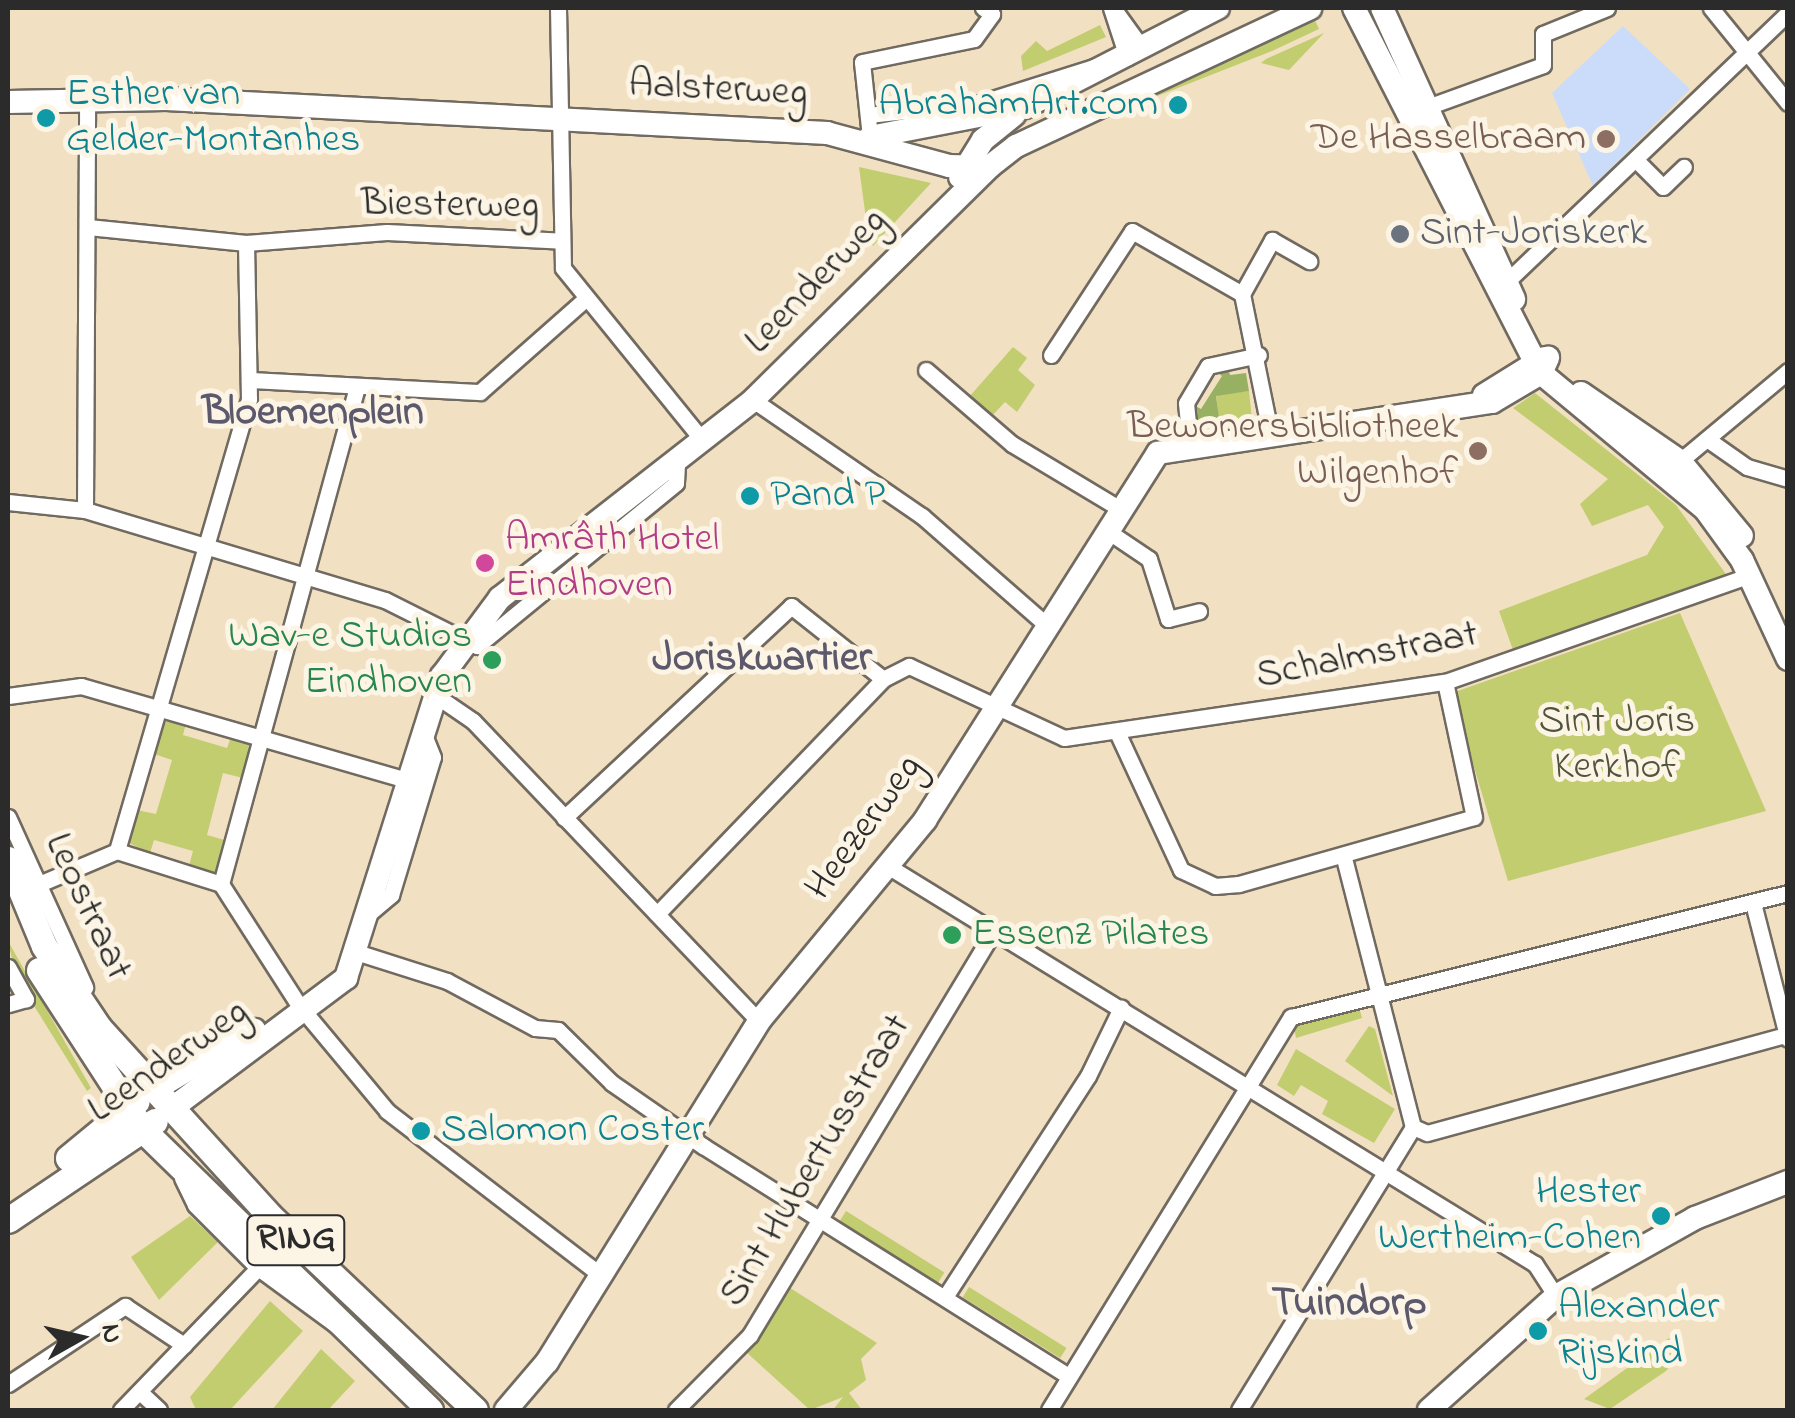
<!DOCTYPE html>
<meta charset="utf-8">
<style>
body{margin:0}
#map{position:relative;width:1795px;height:1418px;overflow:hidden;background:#f2e0c2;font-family:"Indie Flower",sans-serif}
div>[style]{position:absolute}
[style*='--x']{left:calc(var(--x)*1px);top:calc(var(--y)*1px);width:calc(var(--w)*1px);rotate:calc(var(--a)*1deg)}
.built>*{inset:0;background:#cadcf9}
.green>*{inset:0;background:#c1cd6f;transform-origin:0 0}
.forest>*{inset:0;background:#98b062}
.roads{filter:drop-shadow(2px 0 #716a60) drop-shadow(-2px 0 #716a60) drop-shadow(0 2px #716a60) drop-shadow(0 -2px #716a60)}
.street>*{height:15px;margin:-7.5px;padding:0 7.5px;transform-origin:7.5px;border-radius:7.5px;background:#fff}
.secondary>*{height:22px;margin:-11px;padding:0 11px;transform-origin:11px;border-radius:11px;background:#fff}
.primary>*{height:25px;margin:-12.5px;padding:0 12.5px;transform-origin:12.5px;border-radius:12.5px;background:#fff}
.dots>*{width:28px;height:28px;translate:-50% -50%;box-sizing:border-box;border:5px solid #fcf5e5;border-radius:50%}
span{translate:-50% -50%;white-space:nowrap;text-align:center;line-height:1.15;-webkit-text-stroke:10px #fcf5e5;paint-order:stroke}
.shield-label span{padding:2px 8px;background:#fcf5e5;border:2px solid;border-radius:8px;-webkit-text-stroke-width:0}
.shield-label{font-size:38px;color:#2b2b2b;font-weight:700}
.street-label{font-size:40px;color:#2b2b2b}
.culture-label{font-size:40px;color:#0d838f}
.left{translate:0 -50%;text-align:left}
.right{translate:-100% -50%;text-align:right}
.education-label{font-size:40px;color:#785e54}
.worship-label{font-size:40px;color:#5b616d}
.hotel-label{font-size:40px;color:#b23c85}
.leisure-label{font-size:40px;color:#27864d}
.park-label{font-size:40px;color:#50543c}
.neighbourhood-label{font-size:42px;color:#5d596c;font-weight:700}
.frame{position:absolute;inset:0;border:10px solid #2b2b2b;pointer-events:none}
.north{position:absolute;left:30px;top:1288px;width:100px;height:100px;-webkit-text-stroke:8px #fcf5e5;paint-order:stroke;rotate:82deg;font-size:28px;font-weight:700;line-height:40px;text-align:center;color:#2b2b2b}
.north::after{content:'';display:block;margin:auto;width:35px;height:45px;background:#2b2b2b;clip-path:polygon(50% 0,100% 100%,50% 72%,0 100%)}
</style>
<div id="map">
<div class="built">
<div style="clip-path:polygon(1623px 26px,1690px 89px,1593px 186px,1552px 93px)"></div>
</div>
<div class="green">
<div style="clip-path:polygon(1313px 16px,1319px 29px,1272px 51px,1142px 102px,1139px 95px)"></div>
<div style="clip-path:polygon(1100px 25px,1106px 37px,1023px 71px,1021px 56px,1036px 41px,1047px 51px)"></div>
<div style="clip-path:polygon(1324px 33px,1289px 70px,1261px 63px,1266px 59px)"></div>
<div style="clip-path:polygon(859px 167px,931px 183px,873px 246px,869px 241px)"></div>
<div style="clip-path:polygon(1013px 347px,1027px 358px,1018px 370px,1035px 385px,1017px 412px,1005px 402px,991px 417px,969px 397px)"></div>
<div style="left:1249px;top:391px;width:28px;height:33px;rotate:84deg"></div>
<div style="clip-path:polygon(1535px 393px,1676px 505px,1728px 577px,1513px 650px,1499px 611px,1647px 555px,1664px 527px,1648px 505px,1592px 526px,1580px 504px,1608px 479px,1513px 408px)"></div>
<div style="clip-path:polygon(1680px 613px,1766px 811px,1508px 881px,1452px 693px)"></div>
<div style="clip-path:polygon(164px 722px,186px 723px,183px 735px,227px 748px,231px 737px,249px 745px,243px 778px,223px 773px,207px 835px,228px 841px,215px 873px,189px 866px,193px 851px,154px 840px,150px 853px,129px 843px,137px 810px,156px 814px,172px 760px,154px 754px)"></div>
<div style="clip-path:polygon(8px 941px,91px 1088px,87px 1091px,16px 977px)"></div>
<div style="clip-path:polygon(1359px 1007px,1362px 1018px,1296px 1038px,1293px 1022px)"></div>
<div style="clip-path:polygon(1369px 1026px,1375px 1029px,1393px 1096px,1345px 1061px)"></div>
<div style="clip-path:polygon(1296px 1049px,1395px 1109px,1374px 1143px,1322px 1114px,1328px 1101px,1301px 1085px,1294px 1096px,1277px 1085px)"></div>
<div style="left:846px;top:1211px;width:116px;height:13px;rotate:32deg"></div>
<div style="clip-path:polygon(190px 1216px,218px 1242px,159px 1300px,131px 1257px)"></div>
<div style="clip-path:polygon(787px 1286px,877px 1343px,861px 1359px,866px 1380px,849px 1393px,862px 1410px,833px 1410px,843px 1397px,810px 1410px,745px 1351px)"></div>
<div style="left:969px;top:1287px;width:115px;height:12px;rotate:32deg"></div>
<div style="clip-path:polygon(270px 1301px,303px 1331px,230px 1410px,196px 1410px,190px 1397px)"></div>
<div style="clip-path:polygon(1669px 1338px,1679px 1355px,1666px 1371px,1610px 1409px,1584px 1399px)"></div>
<div style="clip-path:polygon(321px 1349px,355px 1381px,328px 1410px,272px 1410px)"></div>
</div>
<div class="forest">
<div style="clip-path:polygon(1228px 367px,1230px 375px,1246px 373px,1249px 391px,1216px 396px,1220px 424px,1197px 427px,1192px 404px,1201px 409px,1222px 376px,1214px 370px)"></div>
</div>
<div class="roads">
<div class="street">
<div style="--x:558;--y:8;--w:260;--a:88.9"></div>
<div style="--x:563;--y:268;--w:223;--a:51"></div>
<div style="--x:1111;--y:8;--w:52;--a:71.9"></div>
<div style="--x:1113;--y:8;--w:49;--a:54.1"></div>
<div style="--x:1711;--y:8;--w:122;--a:51"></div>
<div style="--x:1430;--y:106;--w:120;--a:-19.9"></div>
<div style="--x:1543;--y:65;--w:31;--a:-90"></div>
<div style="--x:1543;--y:34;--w:69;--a:-22.1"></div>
<div style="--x:868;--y:115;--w:113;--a:-6.1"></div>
<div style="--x:980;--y:103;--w:123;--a:-17.5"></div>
<div style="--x:870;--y:137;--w:75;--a:-96.1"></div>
<div style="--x:862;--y:62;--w:114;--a:-11.6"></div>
<div style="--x:974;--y:39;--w:31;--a:-54"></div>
<div style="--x:992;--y:14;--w:11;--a:-146"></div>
<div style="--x:1638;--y:162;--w:35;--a:45"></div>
<div style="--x:1663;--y:187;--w:29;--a:-44"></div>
<div style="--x:88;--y:227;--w:159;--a:5.8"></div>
<div style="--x:246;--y:243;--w:141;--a:-4.5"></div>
<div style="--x:387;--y:232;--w:175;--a:2.9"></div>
<div style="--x:246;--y:243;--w:156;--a:88.9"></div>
<div style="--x:249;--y:399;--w:471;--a:106.3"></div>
<div style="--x:117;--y:851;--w:109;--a:17.6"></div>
<div style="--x:221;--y:884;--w:515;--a:-74.7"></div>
<div style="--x:1501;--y:287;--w:397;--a:-43.7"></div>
<div style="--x:1242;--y:294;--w:62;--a:-60.9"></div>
<div style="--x:1272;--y:240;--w:43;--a:29.6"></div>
<div style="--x:1051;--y:355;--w:148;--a:-56.8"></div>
<div style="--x:1132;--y:231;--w:127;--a:29.8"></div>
<div style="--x:1242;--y:294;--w:141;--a:78.5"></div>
<div style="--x:926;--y:370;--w:113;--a:40.7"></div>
<div style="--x:1012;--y:444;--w:126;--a:31"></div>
<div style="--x:249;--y:380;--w:231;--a:3"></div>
<div style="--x:480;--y:392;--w:140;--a:-41.5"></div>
<div style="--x:753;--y:400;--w:205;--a:34.5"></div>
<div style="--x:922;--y:516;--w:161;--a:41.2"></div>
<div style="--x:1707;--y:439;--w:49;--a:35"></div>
<div style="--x:1747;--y:467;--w:43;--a:16.3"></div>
<div style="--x:1190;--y:443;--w:40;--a:-95.7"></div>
<div style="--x:1186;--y:403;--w:43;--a:-59.3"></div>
<div style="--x:1208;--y:366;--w:52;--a:-12.2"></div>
<div style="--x:1680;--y:461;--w:141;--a:-39.8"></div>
<div style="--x:8;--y:502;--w:77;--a:5.9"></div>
<div style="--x:85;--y:510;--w:313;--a:16.7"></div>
<div style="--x:385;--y:600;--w:103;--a:26.6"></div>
<div style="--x:477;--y:646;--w:257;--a:-39.3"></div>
<div style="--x:676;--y:483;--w:21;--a:-87"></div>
<div style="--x:85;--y:510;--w:412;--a:-89.7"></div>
<div style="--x:1106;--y:530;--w:52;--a:34"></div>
<div style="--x:1149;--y:559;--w:63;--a:72.4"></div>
<div style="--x:1168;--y:619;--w:32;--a:-14"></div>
<div style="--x:8;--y:696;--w:74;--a:-7.8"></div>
<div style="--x:81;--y:686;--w:338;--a:16.1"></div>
<div style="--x:438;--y:697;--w:42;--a:34.4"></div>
<div style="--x:473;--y:721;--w:414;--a:46.4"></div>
<div style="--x:1117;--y:732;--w:152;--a:65.1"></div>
<div style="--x:1181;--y:870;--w:38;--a:25"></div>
<div style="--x:1215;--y:886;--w:24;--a:-5"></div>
<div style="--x:1239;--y:884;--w:244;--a:-15.9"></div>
<div style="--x:1474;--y:817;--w:138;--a:-102.1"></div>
<div style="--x:8;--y:817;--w:187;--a:65.6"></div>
<div style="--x:564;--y:818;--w:311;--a:-43"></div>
<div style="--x:791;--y:606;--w:117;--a:38.4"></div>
<div style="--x:883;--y:679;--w:29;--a:-27"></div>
<div style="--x:909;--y:666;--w:171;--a:24.9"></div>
<div style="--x:1064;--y:738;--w:385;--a:-8.4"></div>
<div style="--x:1445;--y:682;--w:323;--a:-19.3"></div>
<div style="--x:891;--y:868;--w:756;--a:31.59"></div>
<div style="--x:1535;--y:1264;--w:38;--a:57"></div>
<div style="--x:221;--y:884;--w:143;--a:57.3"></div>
<div style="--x:298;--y:1004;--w:139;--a:50.2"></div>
<div style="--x:387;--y:1111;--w:270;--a:37.5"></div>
<div style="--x:32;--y:887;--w:92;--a:-23"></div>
<div style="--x:1754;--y:907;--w:136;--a:75.6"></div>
<div style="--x:657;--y:914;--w:326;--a:-46.1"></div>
<div style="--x:366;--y:916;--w:33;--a:-40"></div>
<div style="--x:391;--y:895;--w:144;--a:-73.1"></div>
<div style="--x:433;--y:757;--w:24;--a:-112"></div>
<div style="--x:356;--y:952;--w:96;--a:17.7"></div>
<div style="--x:447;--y:981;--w:100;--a:28.1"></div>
<div style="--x:535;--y:1028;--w:23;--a:5"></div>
<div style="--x:558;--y:1030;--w:76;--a:44.5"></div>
<div style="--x:612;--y:1083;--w:111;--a:34.7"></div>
<div style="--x:703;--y:1146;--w:430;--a:32.2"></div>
<div style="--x:8;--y:967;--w:37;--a:61"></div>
<div style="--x:26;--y:999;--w:19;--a:164"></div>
<div style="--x:1413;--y:1127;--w:15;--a:23"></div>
<div style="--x:1427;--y:1133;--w:372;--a:-15.3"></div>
<div style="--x:182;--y:1178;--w:30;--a:64"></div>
<div style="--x:195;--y:1205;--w:89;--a:45"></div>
<div style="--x:258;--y:1268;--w:102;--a:36.2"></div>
<div style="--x:945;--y:1297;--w:263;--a:-57.1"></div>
<div style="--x:1088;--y:1076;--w:76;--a:-64.1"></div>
<div style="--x:8;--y:1384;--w:141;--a:-33.7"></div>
<div style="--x:125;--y:1306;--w:71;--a:33.5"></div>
<div style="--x:140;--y:1392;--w:26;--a:43"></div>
<div style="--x:121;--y:1410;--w:197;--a:-46"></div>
<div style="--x:676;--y:1410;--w:105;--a:-45.4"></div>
<div style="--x:750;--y:1335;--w:472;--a:-58.9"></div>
<div style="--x:1049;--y:1410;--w:462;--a:-58.4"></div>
<div style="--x:1291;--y:1017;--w:512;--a:-14.01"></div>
<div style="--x:1239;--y:1410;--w:332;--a:-58.4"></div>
<div style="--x:1413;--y:1127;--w:278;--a:-104.4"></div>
</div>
<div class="secondary">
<div style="--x:1354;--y:8;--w:410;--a:62.9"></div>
<div style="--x:1541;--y:373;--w:213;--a:39.7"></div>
<div style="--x:1705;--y:509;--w:63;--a:54"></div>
<div style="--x:1742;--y:560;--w:109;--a:65.1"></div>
<div style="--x:1382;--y:8;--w:320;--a:65.6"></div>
<div style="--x:8;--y:102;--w:158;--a:-1.1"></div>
<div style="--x:166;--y:99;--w:662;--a:2.94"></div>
<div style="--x:827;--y:133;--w:126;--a:15.1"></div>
<div style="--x:949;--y:166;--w:40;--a:1.4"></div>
<div style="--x:989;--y:167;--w:34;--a:-38"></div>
<div style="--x:1016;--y:146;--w:325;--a:-25.1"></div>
<div style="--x:870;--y:137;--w:158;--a:-11"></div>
<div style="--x:1025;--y:107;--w:217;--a:-27.2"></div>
<div style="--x:960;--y:177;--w:44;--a:-58.1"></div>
<div style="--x:983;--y:140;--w:40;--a:-39"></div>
<div style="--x:1581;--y:393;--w:120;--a:34.5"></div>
<div style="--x:1680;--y:461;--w:97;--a:50.4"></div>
<div style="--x:1484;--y:395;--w:70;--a:-31.7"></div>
<div style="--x:154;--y:1090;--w:117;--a:-31"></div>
<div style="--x:171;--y:1109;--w:219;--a:-36.8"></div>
<div style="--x:346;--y:978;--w:317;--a:-72.4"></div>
<div style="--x:442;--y:676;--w:97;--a:-53.4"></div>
<div style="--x:500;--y:598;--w:321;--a:-38"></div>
<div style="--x:753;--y:400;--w:332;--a:-44.6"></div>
<div style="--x:506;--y:1410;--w:63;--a:-49.5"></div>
<div style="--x:547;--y:1362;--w:402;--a:-58.1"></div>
<div style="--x:759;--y:1021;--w:261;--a:-50.4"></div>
<div style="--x:925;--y:820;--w:435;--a:-57.6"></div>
<div style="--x:1158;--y:453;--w:338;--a:-8.7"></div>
<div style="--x:1492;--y:402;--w:57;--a:-30.6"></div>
<div style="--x:1541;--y:373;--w:17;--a:-65"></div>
<div style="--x:1429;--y:1410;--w:171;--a:-41.9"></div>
<div style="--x:1556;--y:1296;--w:159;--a:-29.3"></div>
<div style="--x:1695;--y:1218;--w:100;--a:-21.2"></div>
</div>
<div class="primary">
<div style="--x:8;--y:859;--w:94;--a:67.5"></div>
<div style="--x:44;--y:946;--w:99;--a:56.1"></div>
<div style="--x:99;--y:1028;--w:254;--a:47.7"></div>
<div style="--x:270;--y:1216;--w:282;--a:43.4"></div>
<div style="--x:39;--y:970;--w:191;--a:57"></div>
<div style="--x:143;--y:1130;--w:401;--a:44.3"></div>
<div style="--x:68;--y:1158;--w:89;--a:-39.6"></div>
<div style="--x:8;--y:1220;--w:177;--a:-34"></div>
</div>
</div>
<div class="dots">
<div style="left:1178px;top:105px;background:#0f9aa8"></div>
<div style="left:46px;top:118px;background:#0f9aa8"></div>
<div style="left:1606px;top:139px;background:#8d6e63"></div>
<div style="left:1400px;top:234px;background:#6b7280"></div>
<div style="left:1478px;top:451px;background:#8d6e63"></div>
<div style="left:750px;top:496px;background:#0f9aa8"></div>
<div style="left:485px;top:563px;background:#d1479c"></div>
<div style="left:492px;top:660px;background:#2e9e5b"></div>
<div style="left:952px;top:935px;background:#2e9e5b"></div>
<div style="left:421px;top:1131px;background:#0f9aa8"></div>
<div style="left:1661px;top:1216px;background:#0f9aa8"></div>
<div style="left:1538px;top:1331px;background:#0f9aa8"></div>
</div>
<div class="shield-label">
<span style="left:296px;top:1240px">RING</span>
</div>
<div class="street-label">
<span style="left:718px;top:90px;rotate:3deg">Aalsterweg</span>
<span style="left:450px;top:206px;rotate:1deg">Biesterweg</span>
<span style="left:817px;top:282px;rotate:-46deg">Leenderweg</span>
<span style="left:1367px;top:656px;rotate:-11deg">Schalmstraat</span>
<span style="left:865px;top:828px;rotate:-54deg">Heezerweg</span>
<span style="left:87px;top:907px;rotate:65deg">Leostraat</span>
<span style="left:169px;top:1062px;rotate:-35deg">Leenderweg</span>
<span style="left:816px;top:1161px;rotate:-59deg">Sint Hubertusstraat</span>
</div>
<div class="culture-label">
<span class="left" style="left:66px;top:118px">Esther van<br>Gelder-Montanhes</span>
<span class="right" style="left:1158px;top:105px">AbrahamArt.com</span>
<span class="left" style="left:770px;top:496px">Pand P</span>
<span class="left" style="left:441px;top:1131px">Salomon Coster</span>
<span class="right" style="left:1641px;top:1216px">Hester<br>Wertheim-Cohen</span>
<span class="left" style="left:1558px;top:1331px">Alexander<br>Rijskind</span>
</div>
<div class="education-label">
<span class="right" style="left:1586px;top:139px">De Hasselbraam</span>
<span class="right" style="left:1458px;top:451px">Bewonersbibliotheek<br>Wilgenhof</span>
</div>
<div class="worship-label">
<span class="left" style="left:1420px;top:234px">Sint-Joriskerk</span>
</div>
<div class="hotel-label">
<span class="left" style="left:505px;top:563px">Amrâth Hotel<br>Eindhoven</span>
</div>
<div class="leisure-label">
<span class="right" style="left:472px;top:660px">Wav-e Studios<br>Eindhoven</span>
<span class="left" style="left:972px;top:935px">Essenz Pilates</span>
</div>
<div class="park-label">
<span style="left:1617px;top:745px">Sint Joris<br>Kerkhof</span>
</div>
<div class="neighbourhood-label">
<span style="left:313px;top:413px">Bloemenplein</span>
<span style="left:762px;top:659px">Joriskwartier</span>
<span style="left:1349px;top:1304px">Tuindorp</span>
</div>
<div class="frame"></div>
<div class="north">N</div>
</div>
